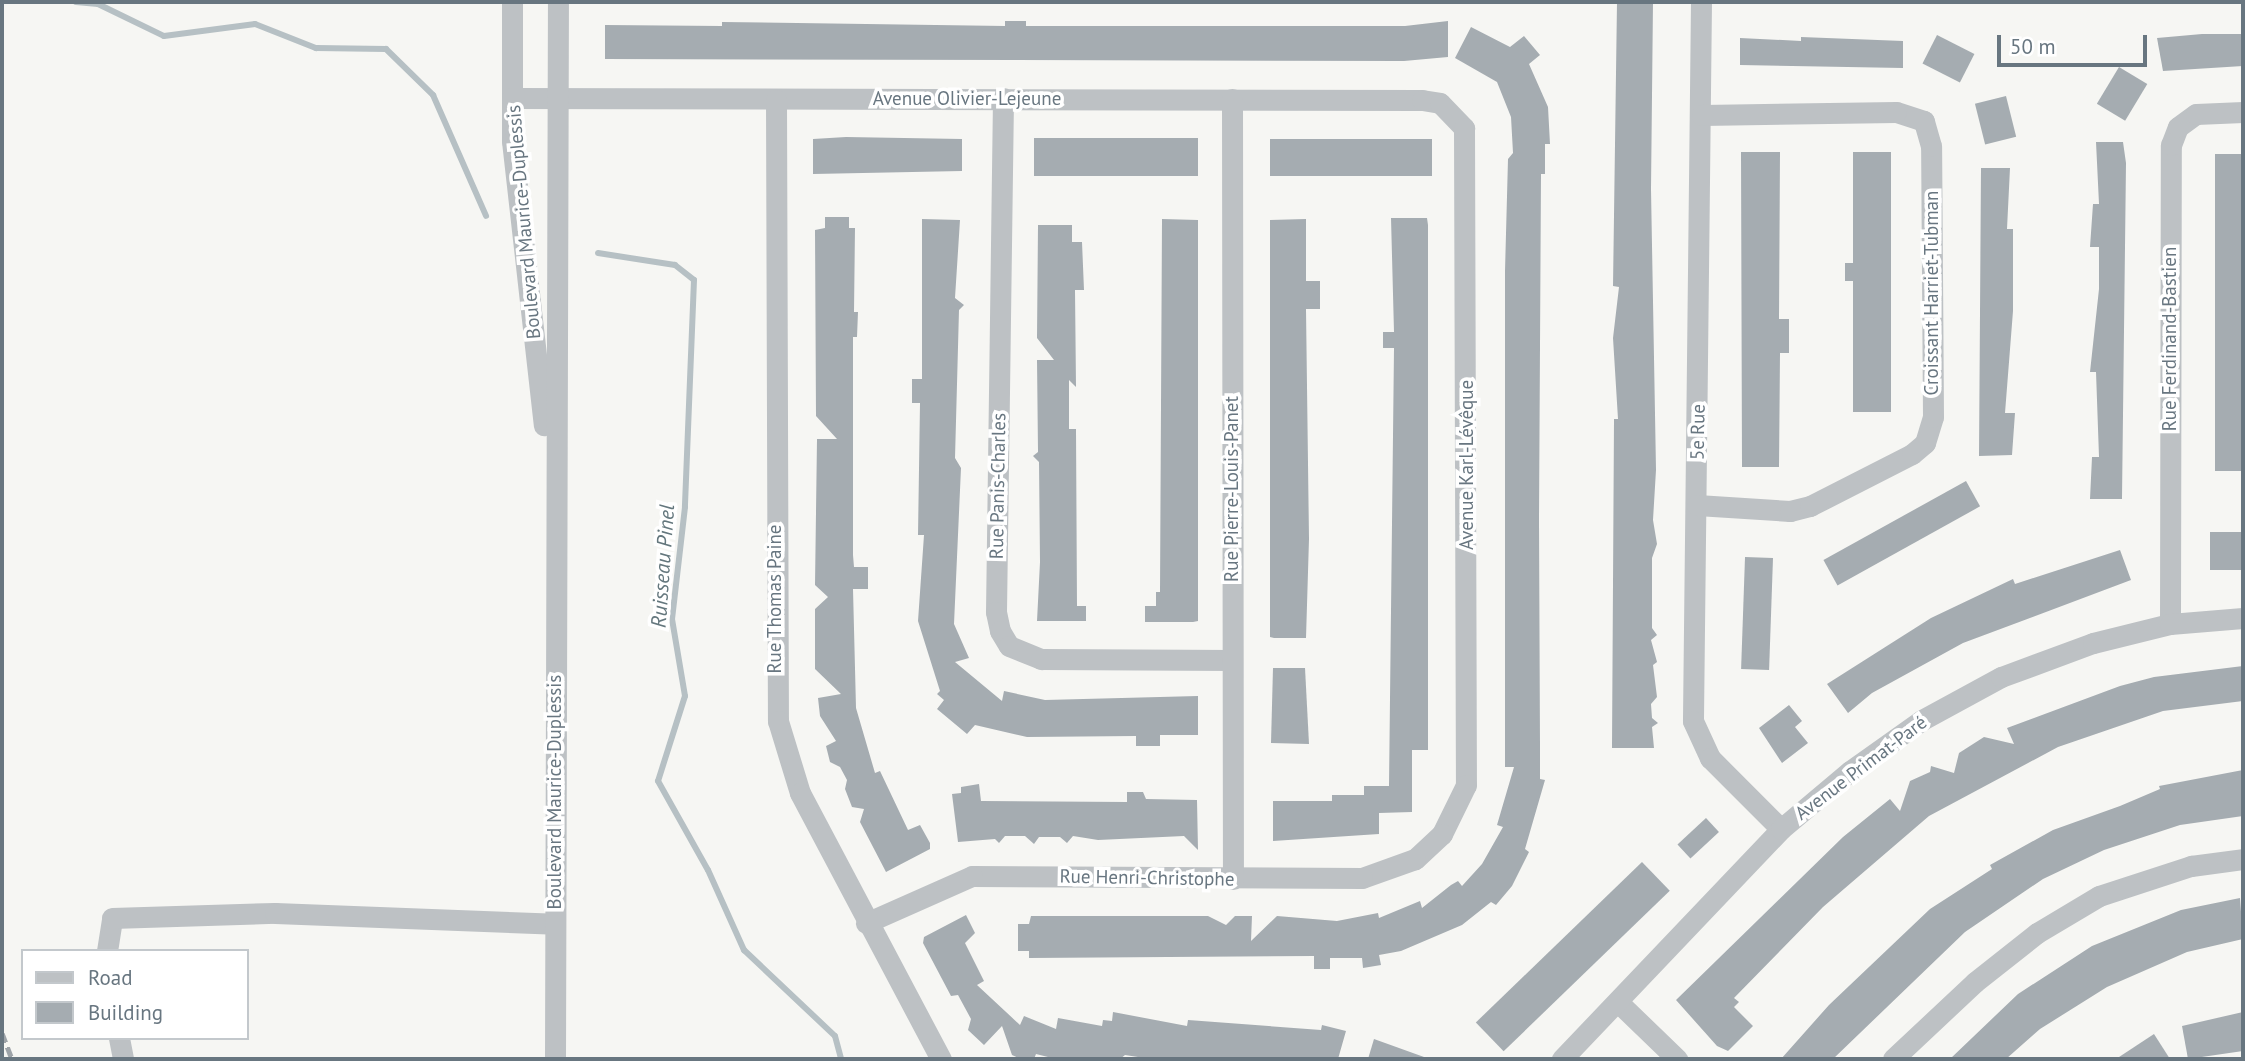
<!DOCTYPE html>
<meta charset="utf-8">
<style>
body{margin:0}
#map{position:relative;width:2245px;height:1061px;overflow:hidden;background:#f6f6f3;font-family:"PT Sans",sans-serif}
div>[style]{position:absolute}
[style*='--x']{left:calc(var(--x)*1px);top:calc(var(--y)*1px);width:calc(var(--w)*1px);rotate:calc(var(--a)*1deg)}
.stream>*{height:6px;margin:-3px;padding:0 3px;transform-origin:3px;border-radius:3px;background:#b6c0c4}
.building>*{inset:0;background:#a5acb1;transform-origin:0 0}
.minor>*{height:21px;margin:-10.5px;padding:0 10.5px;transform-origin:10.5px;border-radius:10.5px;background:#bdc1c4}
.rail>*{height:5px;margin-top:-2.5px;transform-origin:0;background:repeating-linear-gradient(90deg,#9da3a8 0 10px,transparent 0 15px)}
span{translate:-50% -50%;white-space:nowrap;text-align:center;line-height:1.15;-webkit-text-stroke:7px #fff;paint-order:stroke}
.street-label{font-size:19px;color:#687680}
.water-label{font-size:21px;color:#64777d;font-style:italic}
.frame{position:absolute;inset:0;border:4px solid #687680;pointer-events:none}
.legend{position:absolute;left:21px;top:949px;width:228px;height:91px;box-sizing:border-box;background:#fff;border:2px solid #c3c8cc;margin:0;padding:9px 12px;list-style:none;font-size:21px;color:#687680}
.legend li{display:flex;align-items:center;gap:14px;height:35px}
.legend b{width:35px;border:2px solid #c3c8cc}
.scale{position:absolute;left:1997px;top:35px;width:150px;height:32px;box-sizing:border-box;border:4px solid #687680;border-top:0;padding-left:9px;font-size:21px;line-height:24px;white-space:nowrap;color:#687680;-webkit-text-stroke:5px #fff;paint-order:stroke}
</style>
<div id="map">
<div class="stream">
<div style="--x:76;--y:2;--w:22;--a:5"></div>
<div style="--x:98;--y:4;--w:73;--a:25.9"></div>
<div style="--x:164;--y:36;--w:92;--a:-7.5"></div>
<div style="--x:255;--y:24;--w:66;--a:21.5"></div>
<div style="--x:316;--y:48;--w:70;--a:0.8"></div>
<div style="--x:386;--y:49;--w:66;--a:44.4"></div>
<div style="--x:433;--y:95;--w:132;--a:66.3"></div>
<div style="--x:598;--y:253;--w:78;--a:8.9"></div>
<div style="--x:675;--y:265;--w:24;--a:38"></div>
<div style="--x:694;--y:280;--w:227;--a:92.3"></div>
<div style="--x:685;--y:507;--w:113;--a:96.6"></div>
<div style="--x:672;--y:619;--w:78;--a:80.4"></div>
<div style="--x:685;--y:696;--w:89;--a:107.6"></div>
<div style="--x:658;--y:781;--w:102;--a:60.7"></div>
<div style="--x:708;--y:870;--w:88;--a:65.8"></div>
<div style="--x:744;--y:950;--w:125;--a:43.4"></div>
<div style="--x:835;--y:1036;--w:24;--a:75"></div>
</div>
<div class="building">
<div style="clip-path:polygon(1617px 2px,1653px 2px,1651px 189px,1656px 470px,1653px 520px,1657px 544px,1652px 558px,1652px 628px,1657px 635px,1651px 640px,1657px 662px,1653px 665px,1657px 697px,1651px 704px,1652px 718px,1658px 723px,1652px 727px,1654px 748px,1612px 748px,1614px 419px,1618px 419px,1613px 338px,1619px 287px,1613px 286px)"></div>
<div style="clip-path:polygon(1005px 21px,1026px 21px,1026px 26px,1405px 26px,1448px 21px,1448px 57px,1404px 61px,605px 59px,605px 25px,722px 26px,722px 22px,1005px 26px)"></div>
<div style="clip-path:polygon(1471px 27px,1510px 47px,1524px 36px,1540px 55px,1529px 64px,1548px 107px,1550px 144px,1545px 144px,1545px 174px,1541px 174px,1539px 520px,1540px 747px,1540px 779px,1545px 780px,1525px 849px,1529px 852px,1512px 886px,1496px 905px,1491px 902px,1462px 925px,1401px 951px,1379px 955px,1381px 965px,1363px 968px,1362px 958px,1330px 958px,1330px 969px,1314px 969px,1314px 956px,1029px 958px,1029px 951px,1018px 951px,1018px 924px,1029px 924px,1031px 916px,1208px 916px,1226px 925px,1235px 916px,1252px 916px,1251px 941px,1277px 916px,1337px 921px,1378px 913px,1379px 918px,1420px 901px,1422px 908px,1451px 885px,1458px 881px,1462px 886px,1482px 864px,1503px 827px,1497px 825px,1514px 767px,1505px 767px,1505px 271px,1508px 159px,1513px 153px,1511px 117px,1497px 82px,1455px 58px)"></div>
<div style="clip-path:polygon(2202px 34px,2243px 34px,2243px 66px,2163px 71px,2157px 38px)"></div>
<div style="left:1937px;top:35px;width:42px;height:32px;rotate:27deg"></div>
<div style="clip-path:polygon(1801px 37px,1903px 41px,1903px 68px,1740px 65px,1740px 38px,1801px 41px)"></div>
<div style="left:2119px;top:67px;width:33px;height:43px;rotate:31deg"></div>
<div style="left:2006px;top:96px;width:42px;height:32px;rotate:76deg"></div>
<div style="clip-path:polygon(846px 137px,962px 139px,962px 171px,813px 174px,813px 139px)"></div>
<div style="left:1034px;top:138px;width:164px;height:38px"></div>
<div style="left:1270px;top:139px;width:162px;height:37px"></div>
<div style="clip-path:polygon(2096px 142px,2123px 142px,2126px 163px,2122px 499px,2090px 499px,2092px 457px,2099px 457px,2096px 372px,2090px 372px,2099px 289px,2099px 247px,2090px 247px,2093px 204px,2099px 204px)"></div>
<div style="clip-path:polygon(1741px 152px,1780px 152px,1779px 319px,1789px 319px,1789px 353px,1780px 353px,1779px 467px,1742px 467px)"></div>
<div style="clip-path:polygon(1853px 152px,1891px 152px,1891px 412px,1853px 412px,1853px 281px,1845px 281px,1845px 263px,1853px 263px)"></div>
<div style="left:2215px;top:154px;width:28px;height:317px"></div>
<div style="clip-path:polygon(1981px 168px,2010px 168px,2007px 229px,2013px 229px,2013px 311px,2005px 413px,2015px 413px,2012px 455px,1979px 456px)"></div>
<div style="clip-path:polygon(825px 217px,849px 217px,849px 228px,855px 228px,854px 312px,858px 312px,857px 337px,853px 337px,853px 555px,854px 567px,868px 567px,868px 589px,853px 589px,856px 708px,875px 773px,880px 771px,908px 830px,920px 825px,930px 843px,930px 849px,886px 872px,860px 822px,864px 809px,852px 807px,845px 789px,847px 780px,840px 767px,830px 762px,826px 746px,836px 741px,820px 716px,818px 698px,841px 694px,815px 669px,815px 609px,828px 597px,815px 585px,817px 439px,837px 439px,816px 416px,815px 230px,825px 228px)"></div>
<div style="clip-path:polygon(1391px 218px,1427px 218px,1428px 225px,1428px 750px,1412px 750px,1412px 812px,1379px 813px,1379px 834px,1273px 841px,1273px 801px,1332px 801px,1332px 795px,1364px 795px,1364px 786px,1389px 786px,1394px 348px,1383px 348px,1383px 332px,1394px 332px)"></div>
<div style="clip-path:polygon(922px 219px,960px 220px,955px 298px,964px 305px,959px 310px,955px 458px,961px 468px,954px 624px,969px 658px,955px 662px,1002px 701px,1004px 691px,1045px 700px,1198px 696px,1198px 735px,1160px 735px,1160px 746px,1136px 746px,1136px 736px,1027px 737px,975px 725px,967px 734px,937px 709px,944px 700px,937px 694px,940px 691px,918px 621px,924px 535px,918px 535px,920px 403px,912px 403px,912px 379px,922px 379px)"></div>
<div style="clip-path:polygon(1162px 219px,1198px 220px,1198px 621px,1193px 622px,1145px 622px,1145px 606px,1156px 606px,1156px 592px,1160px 592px)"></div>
<div style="clip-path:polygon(1306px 219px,1306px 281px,1320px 281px,1320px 309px,1306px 309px,1309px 539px,1306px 638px,1274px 638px,1270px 637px,1270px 220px)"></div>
<div style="clip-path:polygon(1038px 225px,1072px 225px,1072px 242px,1082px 242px,1084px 290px,1075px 290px,1076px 387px,1069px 380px,1069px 429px,1076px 429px,1077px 606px,1086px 606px,1086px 621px,1037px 621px,1040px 562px,1039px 462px,1033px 456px,1038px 452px,1037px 360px,1054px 360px,1037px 338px)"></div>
<div style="left:1966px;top:481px;width:29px;height:163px;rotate:61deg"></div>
<div style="left:2210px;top:532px;width:31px;height:38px"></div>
<div style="clip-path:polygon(2120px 550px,2131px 580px,1963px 643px,1872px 693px,1848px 713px,1827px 684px,1931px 618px,2013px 579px,2015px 584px)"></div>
<div style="left:1773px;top:558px;width:112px;height:28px;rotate:92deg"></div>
<div style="clip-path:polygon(2243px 666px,2243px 701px,2163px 711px,2058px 747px,1929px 816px,1823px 907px,1734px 998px,1739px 1002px,1734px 1007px,1753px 1026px,1728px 1051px,1717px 1046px,1676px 1000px,1843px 837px,1890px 799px,1900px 811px,1910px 781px,1930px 772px,1931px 766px,1954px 773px,1959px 753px,1984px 737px,2014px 744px,2007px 728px,2120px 686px,2154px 677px)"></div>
<div style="clip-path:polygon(1273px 668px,1305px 668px,1309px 744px,1271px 743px)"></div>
<div style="clip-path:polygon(1789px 705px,1802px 721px,1795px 727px,1808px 743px,1782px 763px,1759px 728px)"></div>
<div style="clip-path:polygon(2243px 770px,2243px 816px,2180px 825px,2104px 850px,2043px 879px,1965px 932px,1833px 1059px,1781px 1059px,1829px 1005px,1930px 909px,1992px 869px,1990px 865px,2053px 830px,2120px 806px,2160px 789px,2159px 786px)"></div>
<div style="clip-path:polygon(979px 784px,981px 801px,1127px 802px,1127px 792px,1143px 792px,1146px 799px,1197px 800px,1198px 850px,1184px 836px,1098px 840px,1073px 836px,1067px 843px,1060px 837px,1039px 837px,1034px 844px,1025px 836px,1005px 836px,999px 843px,995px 839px,958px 842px,952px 794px,961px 793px,961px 787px)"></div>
<div style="left:1706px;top:818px;width:19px;height:39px;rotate:47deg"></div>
<div style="left:1642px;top:862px;width:40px;height:231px;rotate:46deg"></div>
<div style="clip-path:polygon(2240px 898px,2243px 939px,2187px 952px,2107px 987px,2040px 1029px,2006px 1059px,1950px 1059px,2018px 994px,2092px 946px,2181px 910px)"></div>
<div style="clip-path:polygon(966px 915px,975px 933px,965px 943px,984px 981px,977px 985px,1020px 1025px,1024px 1016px,1056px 1029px,1058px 1018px,1102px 1026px,1103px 1020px,1112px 1021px,1113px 1012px,1187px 1026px,1188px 1020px,1321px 1030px,1322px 1025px,1346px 1031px,1338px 1059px,1151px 1059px,1125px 1055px,1120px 1059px,1056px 1059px,1036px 1054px,1034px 1059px,1021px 1059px,1012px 1055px,1002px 1026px,984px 1045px,968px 1030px,971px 1019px,958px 995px,951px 996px,923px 943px,924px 937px)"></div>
<div style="clip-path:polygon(2243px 1012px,2243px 1051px,2188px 1059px,2182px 1026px)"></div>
<div style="clip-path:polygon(2154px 1034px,2170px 1059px,2116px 1059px)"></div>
<div style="clip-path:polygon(1374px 1039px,1424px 1057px,1424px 1059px,1368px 1059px)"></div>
</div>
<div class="minor">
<div style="--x:512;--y:2;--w:139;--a:90"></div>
<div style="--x:512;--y:141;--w:286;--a:83.6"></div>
<div style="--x:1701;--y:2;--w:719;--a:90.64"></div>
<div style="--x:1693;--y:721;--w:41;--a:65.3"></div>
<div style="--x:1710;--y:758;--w:100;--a:45"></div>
<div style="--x:512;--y:98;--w:910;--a:0.13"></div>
<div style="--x:1422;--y:100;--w:18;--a:9"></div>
<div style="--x:1440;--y:103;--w:35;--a:46"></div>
<div style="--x:1464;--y:128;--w:657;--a:89.83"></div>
<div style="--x:1466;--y:785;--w:55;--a:116.1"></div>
<div style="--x:1442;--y:834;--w:37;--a:137"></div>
<div style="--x:1415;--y:859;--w:56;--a:160.3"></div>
<div style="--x:1362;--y:878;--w:390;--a:-179.7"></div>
<div style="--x:972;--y:876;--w:116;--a:156.1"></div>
<div style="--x:1003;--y:98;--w:514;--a:90.78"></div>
<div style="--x:996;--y:612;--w:19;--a:78"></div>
<div style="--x:1000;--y:631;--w:17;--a:59"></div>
<div style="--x:1009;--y:646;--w:35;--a:22"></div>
<div style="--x:1041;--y:659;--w:191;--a:0.3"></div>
<div style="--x:1232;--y:99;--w:780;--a:89.93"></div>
<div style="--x:776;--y:100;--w:621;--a:89.82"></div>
<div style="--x:778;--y:721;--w:75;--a:73"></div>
<div style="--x:800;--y:793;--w:301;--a:62.1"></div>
<div style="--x:1697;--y:505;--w:93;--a:3.7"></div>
<div style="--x:1790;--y:511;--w:21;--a:-14"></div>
<div style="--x:1810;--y:506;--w:114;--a:-27"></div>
<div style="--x:1912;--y:454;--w:17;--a:-40"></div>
<div style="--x:1925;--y:443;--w:27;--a:-73"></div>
<div style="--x:1933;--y:417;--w:271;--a:-90.4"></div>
<div style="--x:1931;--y:146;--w:26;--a:-106"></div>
<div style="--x:1924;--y:121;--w:29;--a:-162"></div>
<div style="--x:1896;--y:112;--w:194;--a:179.1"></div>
<div style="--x:2170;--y:624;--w:479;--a:-89.9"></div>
<div style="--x:2171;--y:145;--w:19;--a:-69"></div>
<div style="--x:2178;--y:127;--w:22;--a:-36"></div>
<div style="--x:2196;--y:114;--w:47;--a:-2.4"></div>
<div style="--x:107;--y:951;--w:33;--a:-81"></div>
<div style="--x:112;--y:918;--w:163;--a:-1.8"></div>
<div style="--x:275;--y:913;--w:280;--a:2.2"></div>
<div style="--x:1619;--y:1003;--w:81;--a:44"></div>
<div style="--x:119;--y:1038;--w:21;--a:79"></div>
<div style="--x:555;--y:1059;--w:1057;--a:-89.84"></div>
<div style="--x:1562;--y:1059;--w:318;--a:-46.4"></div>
<div style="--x:1781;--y:829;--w:90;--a:-40"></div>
<div style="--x:1850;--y:771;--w:88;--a:-35.3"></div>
<div style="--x:1922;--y:720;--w:90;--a:-28.6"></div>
<div style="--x:2001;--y:677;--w:98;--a:-20.3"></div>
<div style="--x:2093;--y:643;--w:79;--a:-13.9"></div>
<div style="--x:2170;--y:624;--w:73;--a:-4.7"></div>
<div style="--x:1893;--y:1059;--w:112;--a:-43.2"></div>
<div style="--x:1975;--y:982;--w:79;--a:-38.3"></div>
<div style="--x:2037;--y:933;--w:72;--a:-30.8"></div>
<div style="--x:2099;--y:896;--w:97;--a:-18.1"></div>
<div style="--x:2191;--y:866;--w:52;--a:-7.7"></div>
</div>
<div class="rail">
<div style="--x:2;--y:1033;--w:28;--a:69"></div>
</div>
<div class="street-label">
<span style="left:967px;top:99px">Avenue Olivier-Lejeune</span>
<span style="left:524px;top:222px;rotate:-95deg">Boulevard Maurice-Duplessis</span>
<span style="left:1932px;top:293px;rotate:-90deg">Croissant Harriet-Tubman</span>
<span style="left:2170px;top:339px;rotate:-90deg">Rue Ferdinand-Bastien</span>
<span style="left:1698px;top:432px;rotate:-89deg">5e Rue</span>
<span style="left:1467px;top:465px;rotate:-90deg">Avenue Karl-Lévêque</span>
<span style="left:998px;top:486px;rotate:-89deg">Rue Panis-Charles</span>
<span style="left:1232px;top:489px;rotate:-90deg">Rue Pierre-Louis-Panet</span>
<span style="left:775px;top:599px;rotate:-90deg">Rue Thomas Paine</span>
<span style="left:1861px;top:768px;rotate:-37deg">Avenue Primat-Paré</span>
<span style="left:555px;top:792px;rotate:-90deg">Boulevard Maurice-Duplessis</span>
<span style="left:1147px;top:878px;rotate:1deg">Rue Henri-Christophe</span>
</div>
<div class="water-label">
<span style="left:663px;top:566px;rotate:-86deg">Ruisseau Pinel</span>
</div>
<div class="frame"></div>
<ul class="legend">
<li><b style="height:9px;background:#bdc1c4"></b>Road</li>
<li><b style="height:19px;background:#a5acb1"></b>Building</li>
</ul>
<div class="scale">50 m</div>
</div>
